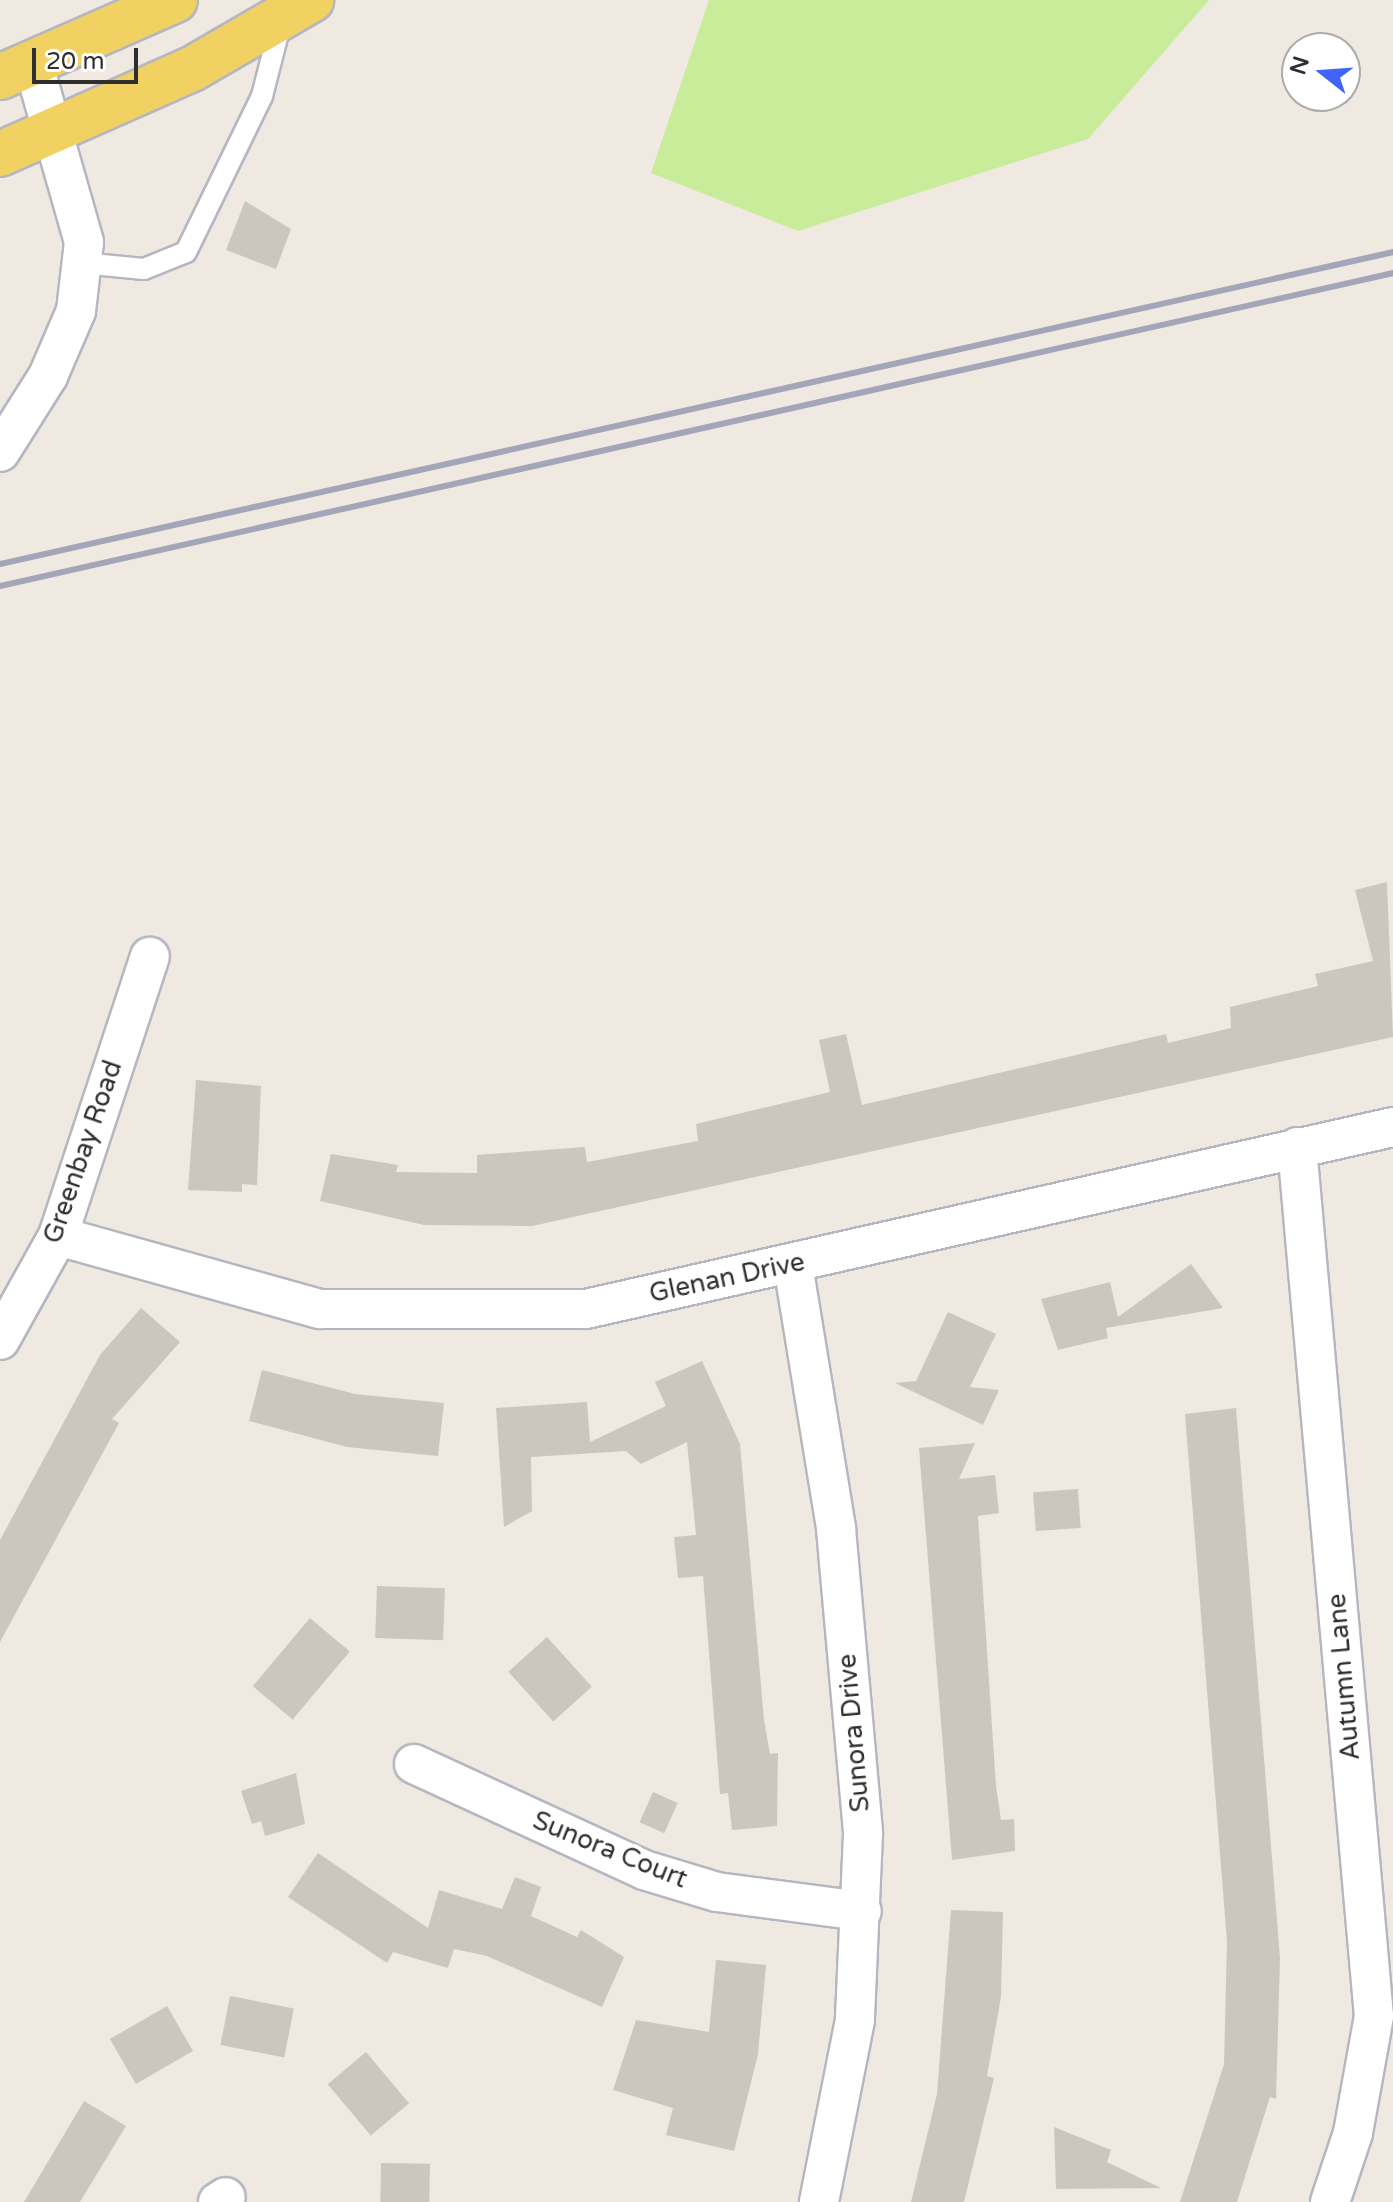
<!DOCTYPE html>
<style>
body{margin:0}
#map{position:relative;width:1393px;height:2202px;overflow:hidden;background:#efe9e1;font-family:"Varela Round",sans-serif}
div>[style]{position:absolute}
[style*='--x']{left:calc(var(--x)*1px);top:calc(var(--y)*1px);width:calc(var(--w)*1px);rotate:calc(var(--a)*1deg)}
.pitch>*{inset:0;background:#c9ec9a}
.building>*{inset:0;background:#cbc7bf;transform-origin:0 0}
.roads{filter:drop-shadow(2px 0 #b4b7c1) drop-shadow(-2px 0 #b4b7c1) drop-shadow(0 2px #b4b7c1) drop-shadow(0 -2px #b4b7c1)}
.lane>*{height:20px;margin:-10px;padding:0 10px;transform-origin:10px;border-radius:10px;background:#fff}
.street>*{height:38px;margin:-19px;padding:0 19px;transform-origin:19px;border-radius:19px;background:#fff}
.primary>*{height:44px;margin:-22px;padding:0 22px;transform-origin:22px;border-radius:22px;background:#f2d163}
.rail>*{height:6px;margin:-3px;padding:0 3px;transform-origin:3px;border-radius:3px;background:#a3a6b8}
span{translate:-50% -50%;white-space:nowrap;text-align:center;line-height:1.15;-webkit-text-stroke:8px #fff;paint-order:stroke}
.street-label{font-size:26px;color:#2e2e2e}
.north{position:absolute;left:1281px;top:32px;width:80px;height:80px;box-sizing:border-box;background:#fff;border:2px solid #ababab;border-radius:50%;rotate:287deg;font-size:22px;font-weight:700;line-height:32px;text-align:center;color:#2e2e2e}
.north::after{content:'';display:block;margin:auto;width:28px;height:36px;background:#4264fb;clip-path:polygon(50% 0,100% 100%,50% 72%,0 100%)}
.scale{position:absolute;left:32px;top:48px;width:106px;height:36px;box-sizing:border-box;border:4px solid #2e2e2e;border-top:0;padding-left:10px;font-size:24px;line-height:28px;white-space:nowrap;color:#2e2e2e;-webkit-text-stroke:6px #fff;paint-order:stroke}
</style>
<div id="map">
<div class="pitch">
<div style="clip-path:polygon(709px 0,1209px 0,1088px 139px,798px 231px,651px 173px)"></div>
</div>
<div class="building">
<div style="clip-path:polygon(245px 201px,291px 229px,276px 269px,226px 250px)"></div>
<div style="clip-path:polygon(1387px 882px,1393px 1037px,532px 1226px,424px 1225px,320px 1201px,331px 1154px,398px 1165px,396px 1172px,477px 1173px,477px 1155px,585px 1147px,587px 1162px,698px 1141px,696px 1124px,830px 1092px,819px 1040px,846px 1034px,862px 1105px,1166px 1034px,1168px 1043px,1231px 1028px,1230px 1007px,1318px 986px,1315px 974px,1373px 961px,1355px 890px)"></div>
<div style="clip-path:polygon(196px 1080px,261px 1086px,257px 1185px,242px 1184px,242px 1192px,188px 1190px)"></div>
<div style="clip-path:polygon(1191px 1264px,1223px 1308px,1106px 1328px,1108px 1338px,1058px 1350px,1041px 1299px,1110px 1282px,1118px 1317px)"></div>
<div style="clip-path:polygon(141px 1308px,180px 1342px,112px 1419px,119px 1423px,0 1642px,0 1540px,100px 1355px)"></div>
<div style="clip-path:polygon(948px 1312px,996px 1334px,970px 1387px,999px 1390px,983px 1425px,895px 1383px,916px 1381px)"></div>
<div style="clip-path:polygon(702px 1361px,740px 1444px,764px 1720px,770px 1754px,778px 1753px,777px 1826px,732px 1830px,728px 1793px,720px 1794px,703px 1576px,678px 1578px,674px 1537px,696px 1535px,687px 1442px,641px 1464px,626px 1451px,531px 1457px,532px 1511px,504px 1527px,496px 1408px,587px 1402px,590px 1442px,666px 1406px,655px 1382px)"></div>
<div style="clip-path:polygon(262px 1370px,355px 1394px,444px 1403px,438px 1456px,347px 1447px,249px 1421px)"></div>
<div style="clip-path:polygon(1236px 1408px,1280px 1958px,1276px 2099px,1270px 2097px,1237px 2202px,1180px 2202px,1224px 2064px,1227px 1942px,1185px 1414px)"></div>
<div style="clip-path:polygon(975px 1443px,959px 1479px,995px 1475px,999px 1513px,978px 1516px,996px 1786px,1001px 1820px,1014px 1819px,1015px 1851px,952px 1860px,919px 1448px)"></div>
<div style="left:1078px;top:1489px;width:39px;height:45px;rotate:86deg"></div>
<div style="left:377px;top:1586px;width:68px;height:52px;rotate:2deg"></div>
<div style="left:310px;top:1618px;width:52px;height:89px;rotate:40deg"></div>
<div style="left:547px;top:1637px;width:67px;height:52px;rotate:48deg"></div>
<div style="clip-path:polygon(296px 1773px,305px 1824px,265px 1836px,261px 1821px,252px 1824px,241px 1791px)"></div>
<div style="left:653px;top:1792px;width:27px;height:33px;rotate:24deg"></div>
<div style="clip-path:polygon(318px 1853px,428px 1928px,439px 1890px,502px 1909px,515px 1877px,541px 1887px,531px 1916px,577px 1937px,581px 1930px,624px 1957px,602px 2007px,487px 1956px,454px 1949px,448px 1968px,393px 1952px,387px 1963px,288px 1897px)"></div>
<div style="clip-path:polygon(951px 1910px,1003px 1912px,1001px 1997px,987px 2076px,994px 2078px,964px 2202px,911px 2202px,937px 2094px)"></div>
<div style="clip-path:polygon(716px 1960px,766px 1965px,758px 2054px,734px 2151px,666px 2135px,673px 2108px,613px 2090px,636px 2020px,709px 2032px)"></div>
<div style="left:230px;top:1996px;width:65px;height:50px;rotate:11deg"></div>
<div style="left:167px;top:2006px;width:52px;height:66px;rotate:60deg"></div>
<div style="left:366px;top:2052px;width:67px;height:50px;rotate:50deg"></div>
<div style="clip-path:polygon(84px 2101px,126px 2126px,80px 2202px,24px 2202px)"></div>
<div style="clip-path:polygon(1054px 2127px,1111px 2150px,1107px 2162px,1161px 2188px,1056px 2189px)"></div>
<div style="left:381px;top:2163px;width:49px;height:39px;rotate:1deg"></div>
</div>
<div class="roads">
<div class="lane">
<div style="--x:82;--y:263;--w:62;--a:5.5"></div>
<div style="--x:144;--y:269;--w:45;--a:-22"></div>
<div style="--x:186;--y:252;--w:174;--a:-64"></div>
<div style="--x:262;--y:96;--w:81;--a:-75.6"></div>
</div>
<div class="street">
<div style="--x:0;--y:452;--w:90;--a:-57.7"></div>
<div style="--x:48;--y:376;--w:71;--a:-66.7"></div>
<div style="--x:76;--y:311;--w:69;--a:-83.4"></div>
<div style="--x:84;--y:242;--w:182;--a:-105.9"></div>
<div style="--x:1297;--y:1147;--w:872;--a:84.94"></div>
<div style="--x:1374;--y:2016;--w:119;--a:100.2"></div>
<div style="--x:1353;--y:2133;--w:73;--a:108.4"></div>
<div style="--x:58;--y:1236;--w:272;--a:15.6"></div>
<div style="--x:320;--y:1309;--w:266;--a:0"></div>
<div style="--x:586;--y:1309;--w:827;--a:-12.71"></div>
<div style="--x:793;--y:1265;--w:267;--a:80.7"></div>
<div style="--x:836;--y:1529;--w:306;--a:84.9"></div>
<div style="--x:863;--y:1834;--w:186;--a:92.5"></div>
<div style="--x:855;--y:2020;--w:186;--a:101.2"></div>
<div style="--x:0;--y:1340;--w:119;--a:-60.9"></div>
<div style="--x:58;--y:1236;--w:294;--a:-71.8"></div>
<div style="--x:414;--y:1764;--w:253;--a:24.7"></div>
<div style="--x:644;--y:1870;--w:76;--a:16.8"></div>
<div style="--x:717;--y:1892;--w:146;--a:7.5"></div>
<div style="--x:218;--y:2202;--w:9;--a:-32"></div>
</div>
<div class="primary">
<div style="--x:0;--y:77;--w:191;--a:-23.7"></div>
<div style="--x:0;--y:154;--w:210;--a:-23.9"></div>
<div style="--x:192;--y:69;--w:138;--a:-30.1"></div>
</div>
</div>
<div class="rail">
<div style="--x:0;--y:564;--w:1428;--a:-12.62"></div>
<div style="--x:0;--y:586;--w:1428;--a:-12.66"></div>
</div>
<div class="street-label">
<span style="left:83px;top:1152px;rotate:-71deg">Greenbay Road</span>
<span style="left:727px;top:1278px;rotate:-12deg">Glenan Drive</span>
<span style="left:1344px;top:1677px;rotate:-95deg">Autumn Lane</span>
<span style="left:854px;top:1733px;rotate:-95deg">Sunora Drive</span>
<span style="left:610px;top:1850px;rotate:22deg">Sunora Court</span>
</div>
<div class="north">N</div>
<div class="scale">20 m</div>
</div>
